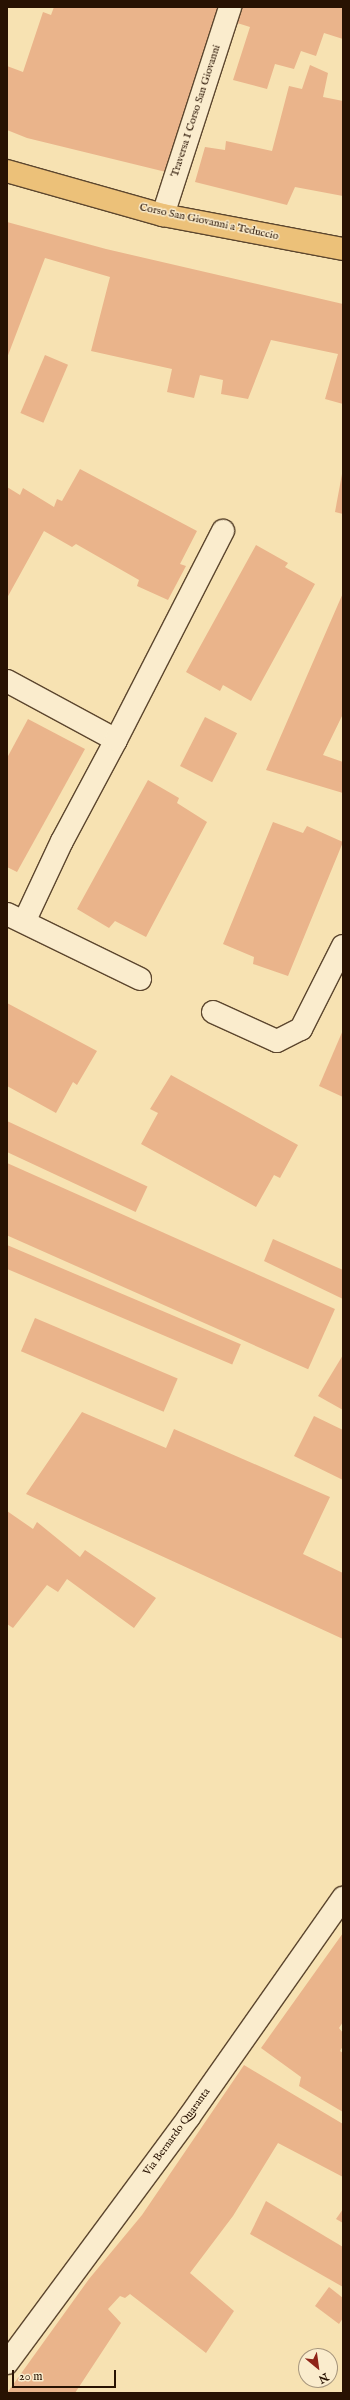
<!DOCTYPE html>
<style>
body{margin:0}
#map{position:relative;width:350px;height:2400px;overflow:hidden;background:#f7e2b2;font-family:"IM FELL English",serif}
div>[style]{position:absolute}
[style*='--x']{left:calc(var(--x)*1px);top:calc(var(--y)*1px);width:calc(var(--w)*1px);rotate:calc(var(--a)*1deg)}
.building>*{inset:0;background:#eab48b;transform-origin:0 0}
.roads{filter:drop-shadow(1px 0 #5c462e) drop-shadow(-1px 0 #5c462e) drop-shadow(0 1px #5c462e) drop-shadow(0 -1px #5c462e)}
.minor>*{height:22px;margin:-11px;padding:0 11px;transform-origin:11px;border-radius:11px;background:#faeccd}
.major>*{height:22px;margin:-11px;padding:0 11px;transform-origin:11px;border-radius:11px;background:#ecc179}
span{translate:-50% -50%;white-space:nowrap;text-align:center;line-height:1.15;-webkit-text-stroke:3px #faeccd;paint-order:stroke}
.street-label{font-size:11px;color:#281202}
.frame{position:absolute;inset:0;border:8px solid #281202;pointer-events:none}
.north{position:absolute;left:298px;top:2348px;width:40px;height:40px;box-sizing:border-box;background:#faeccd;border:1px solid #a6957c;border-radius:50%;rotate:151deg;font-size:11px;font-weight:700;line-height:16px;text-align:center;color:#281202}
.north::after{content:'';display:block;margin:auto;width:14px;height:18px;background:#8f2418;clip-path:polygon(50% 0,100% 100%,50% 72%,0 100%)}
.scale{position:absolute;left:12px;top:2370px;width:104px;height:18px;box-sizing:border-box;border:2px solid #281202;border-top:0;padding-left:5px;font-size:12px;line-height:14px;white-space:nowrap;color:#281202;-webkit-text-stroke:3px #faeccd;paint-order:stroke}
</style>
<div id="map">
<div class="building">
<div style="clip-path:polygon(54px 7px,343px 7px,343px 39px,324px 33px,316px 56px,301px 51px,294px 69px,275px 64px,267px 89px,233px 80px,250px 27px,215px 16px,166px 172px,27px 138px,7px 130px,7px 66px,23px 72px,43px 12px,51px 15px)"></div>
<div style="clip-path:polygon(310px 65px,328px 73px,323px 97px,343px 101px,343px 196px,295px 187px,287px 205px,195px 182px,205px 147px,225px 150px,226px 141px,272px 151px,289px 86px,302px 89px)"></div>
<div style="clip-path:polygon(7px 222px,106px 249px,343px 304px,343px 404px,325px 399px,338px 354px,271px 340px,248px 399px,221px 394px,223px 380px,200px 375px,194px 398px,167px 392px,172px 369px,91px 351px,110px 277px,45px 258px,7px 358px)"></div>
<div style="left:45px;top:355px;width:25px;height:63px;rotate:23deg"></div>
<div style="clip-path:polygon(80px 469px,197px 531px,180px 564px,186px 566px,168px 600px,137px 586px,139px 580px,76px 544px,72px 547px,44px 531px,7px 598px,7px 487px,20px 495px,23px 488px,54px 507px,57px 499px,62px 501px)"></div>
<div style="clip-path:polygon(342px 474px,343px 475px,343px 514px,335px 512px)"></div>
<div style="clip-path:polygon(256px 545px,288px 563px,285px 567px,315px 584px,251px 701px,223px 685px,220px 691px,186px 672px)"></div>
<div style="clip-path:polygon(343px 593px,343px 714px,323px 755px,343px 762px,343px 793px,266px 770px)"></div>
<div style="left:205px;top:717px;width:36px;height:55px;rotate:27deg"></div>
<div style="clip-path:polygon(28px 719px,85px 749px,17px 872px,7px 867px,7px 758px)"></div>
<div style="clip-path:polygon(148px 780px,179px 798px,177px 803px,207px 822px,146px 937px,115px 921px,109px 928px,77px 909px)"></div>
<div style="clip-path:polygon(273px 822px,303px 833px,307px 826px,343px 842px,288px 976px,253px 964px,254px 957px,223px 944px)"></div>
<div style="clip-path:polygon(7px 1003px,97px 1051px,77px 1085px,73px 1082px,56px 1113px,7px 1086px)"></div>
<div style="clip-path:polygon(343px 1030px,343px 1097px,319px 1086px)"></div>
<div style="clip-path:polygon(171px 1075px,298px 1145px,280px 1178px,274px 1175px,256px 1207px,141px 1144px,158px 1113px,150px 1109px)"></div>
<div style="left:7px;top:1121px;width:155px;height:28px;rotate:25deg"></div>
<div style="left:7px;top:1163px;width:359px;height:66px;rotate:24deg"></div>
<div style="clip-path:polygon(273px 1239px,343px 1270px,343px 1299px,264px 1261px)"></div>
<div style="left:7px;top:1245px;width:254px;height:22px;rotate:23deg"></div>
<div style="left:35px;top:1318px;width:155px;height:36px;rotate:23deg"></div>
<div style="clip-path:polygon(343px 1355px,343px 1410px,318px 1396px)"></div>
<div style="clip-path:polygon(82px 1412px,166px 1448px,174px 1429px,330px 1497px,303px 1554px,343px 1573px,343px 1639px,26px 1494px)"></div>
<div style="clip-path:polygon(314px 1416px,343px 1430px,343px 1480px,294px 1456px)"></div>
<div style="clip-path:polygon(7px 1511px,33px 1529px,37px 1522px,80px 1557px,85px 1550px,156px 1598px,134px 1628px,67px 1579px,58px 1592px,47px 1585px,13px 1628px,7px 1624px)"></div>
<div style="clip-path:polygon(343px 1933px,343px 2022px,339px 2028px,343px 2033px,343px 2046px,340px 2051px,343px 2053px,343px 2112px,299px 2086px,301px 2077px,261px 2048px)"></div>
<div style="clip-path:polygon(244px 2065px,343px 2124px,343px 2177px,278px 2143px,233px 2216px,190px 2273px,234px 2311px,206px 2353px,130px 2294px,125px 2298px,120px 2296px,108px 2309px,121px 2323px,75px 2393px,7px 2393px,89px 2279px,142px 2215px)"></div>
<div style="clip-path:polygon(266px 2201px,343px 2247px,343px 2287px,250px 2234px)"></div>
<div style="clip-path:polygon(343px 2209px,343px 2223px,336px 2219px)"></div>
<div style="clip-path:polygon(329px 2287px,343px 2298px,343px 2318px,339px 2324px,315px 2306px)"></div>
</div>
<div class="roads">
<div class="minor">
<div style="--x:163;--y:215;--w:219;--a:-72.1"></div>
<div style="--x:7;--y:681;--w:124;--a:28.4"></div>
<div style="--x:116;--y:740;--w:115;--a:118.1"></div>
<div style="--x:62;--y:841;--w:89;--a:115.1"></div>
<div style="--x:116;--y:740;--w:235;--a:-62.9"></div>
<div style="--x:7;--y:914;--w:148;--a:26"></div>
<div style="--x:213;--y:1012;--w:70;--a:24.4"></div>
<div style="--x:277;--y:1041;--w:27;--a:-27"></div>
<div style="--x:301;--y:1029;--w:93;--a:-63.2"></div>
<div style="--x:7;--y:2363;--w:306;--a:-53.5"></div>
<div style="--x:189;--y:2117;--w:268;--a:-54.9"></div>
</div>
<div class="major">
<div style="--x:7;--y:171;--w:162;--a:15.8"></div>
<div style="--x:163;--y:215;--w:183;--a:10.7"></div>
</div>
</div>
<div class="street-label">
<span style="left:196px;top:111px;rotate:-72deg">Traversa I Corso San Giovanni</span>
<span style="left:209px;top:222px;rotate:12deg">Corso San Giovanni a Teduccio</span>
<span style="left:177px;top:2132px;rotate:-54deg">Via Bernardo Quaranta</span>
</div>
<div class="frame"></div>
<div class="north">N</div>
<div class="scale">20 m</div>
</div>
